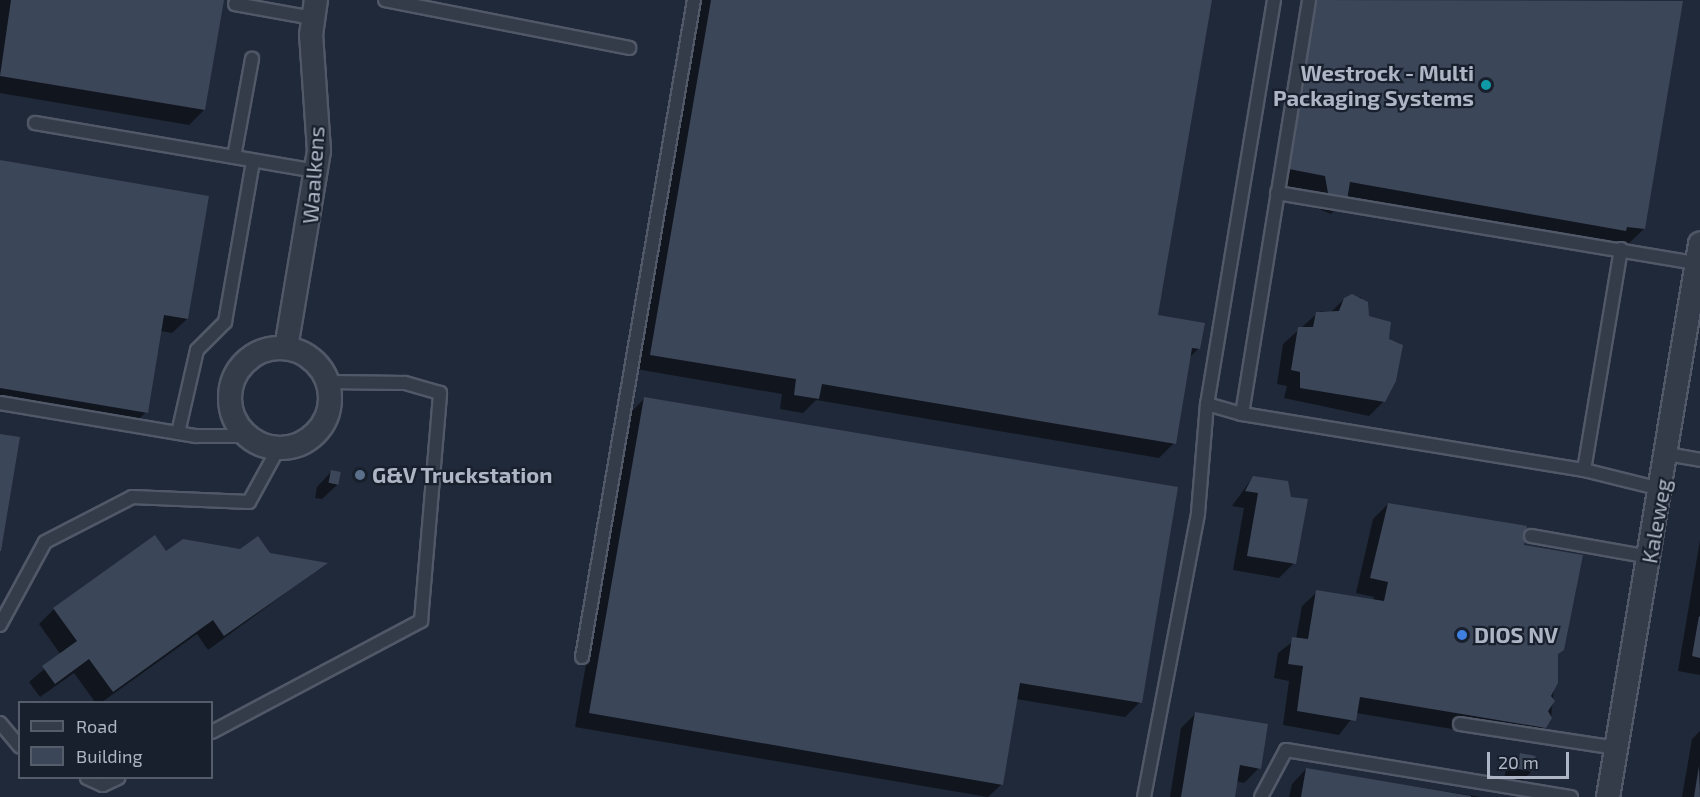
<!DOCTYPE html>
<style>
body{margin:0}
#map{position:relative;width:1700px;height:797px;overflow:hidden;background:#202939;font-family:"Exo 2",sans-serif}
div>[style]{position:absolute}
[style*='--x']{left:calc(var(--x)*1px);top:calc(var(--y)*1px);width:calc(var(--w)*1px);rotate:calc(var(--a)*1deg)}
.shadow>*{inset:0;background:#0007}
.building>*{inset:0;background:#3c4659;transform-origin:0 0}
.roads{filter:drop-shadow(2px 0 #515867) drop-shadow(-2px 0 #515867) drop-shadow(0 2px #515867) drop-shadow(0 -2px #515867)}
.service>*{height:12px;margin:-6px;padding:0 6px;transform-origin:6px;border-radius:6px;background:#343b49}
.minor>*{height:22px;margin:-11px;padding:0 11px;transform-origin:11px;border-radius:11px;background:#343b49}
.minor>.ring{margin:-11px;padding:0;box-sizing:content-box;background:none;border:22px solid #343b49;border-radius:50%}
.dots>*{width:16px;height:16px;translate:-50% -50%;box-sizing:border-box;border:3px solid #19202d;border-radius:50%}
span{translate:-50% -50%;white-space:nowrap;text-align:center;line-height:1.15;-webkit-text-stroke:4.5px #19202d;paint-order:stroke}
.poi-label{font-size:22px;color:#aeb5c5;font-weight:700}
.right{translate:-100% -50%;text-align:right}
.left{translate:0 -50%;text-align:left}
.street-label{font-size:22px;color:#aeb5c5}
.legend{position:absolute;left:18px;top:701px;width:195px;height:78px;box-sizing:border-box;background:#19202d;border:2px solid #555c6a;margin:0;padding:8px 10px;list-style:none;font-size:18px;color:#aeb5c5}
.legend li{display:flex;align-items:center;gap:12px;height:30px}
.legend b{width:30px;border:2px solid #555c6a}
.scale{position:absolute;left:1487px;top:752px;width:82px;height:27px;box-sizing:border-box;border:3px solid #aeb5c5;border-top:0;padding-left:8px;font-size:18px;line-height:21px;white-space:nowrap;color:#aeb5c5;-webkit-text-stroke:4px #19202d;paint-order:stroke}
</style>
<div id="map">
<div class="shadow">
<div style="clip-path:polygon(0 0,222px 0,204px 110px,189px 125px,0 93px)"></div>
<div style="clip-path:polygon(699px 0,1210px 0,1156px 316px,1199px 348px,1189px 358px,1174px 443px,1159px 458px,816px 400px,803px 413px,780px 409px,782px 394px,636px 369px)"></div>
<div style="clip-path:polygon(1305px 0,1681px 3px,1644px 229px,1629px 243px,1610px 245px,1346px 198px,1331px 214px,1314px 207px,1310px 191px,1275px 184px)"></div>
<div style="clip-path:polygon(0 162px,187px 319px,172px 333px,160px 331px,146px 412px,131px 427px,0 404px)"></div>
<div style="clip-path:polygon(1361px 297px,1367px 317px,1387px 340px,1400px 343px,1395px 381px,1384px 401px,1369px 416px,1284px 398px,1287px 386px,1277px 384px,1283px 344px,1320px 311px,1331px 312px,1344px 299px)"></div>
<div style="clip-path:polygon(645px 398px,1140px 702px,1125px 717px,1016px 699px,1002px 784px,988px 797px,575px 727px,630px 413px)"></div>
<div style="clip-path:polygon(331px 472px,337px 485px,322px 499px,315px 498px,317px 487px)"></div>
<div style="clip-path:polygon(1253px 477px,1294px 563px,1279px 578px,1233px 570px,1244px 508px,1232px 506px)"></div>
<div style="clip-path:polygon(1388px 504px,1522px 546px,1557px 655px,1551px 718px,1530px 742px,1356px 713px,1339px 735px,1283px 725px,1289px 681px,1274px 678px,1278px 653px,1296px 639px,1302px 606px,1317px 592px,1373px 601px,1374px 597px,1356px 593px,1373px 519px)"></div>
<div style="clip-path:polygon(1700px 540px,1700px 675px,1678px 671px)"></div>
<div style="clip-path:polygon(165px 553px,270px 554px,325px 564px,208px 650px,197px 634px,102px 702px,95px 702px,74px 673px,40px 697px,29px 682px,61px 655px,39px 624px,54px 609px)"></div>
<div style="clip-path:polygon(1196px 713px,1259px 768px,1244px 783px,1236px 781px,1233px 797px,1170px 797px,1181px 728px)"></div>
<div style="clip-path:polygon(1700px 731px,1700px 797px,1682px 797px,1692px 739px)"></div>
<div style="clip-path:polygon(1521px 755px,1532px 771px,1517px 786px,1503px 783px,1506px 770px)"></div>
<div style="clip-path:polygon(1306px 769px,1480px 797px,1289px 797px,1292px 784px)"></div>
</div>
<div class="building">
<div style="clip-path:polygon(11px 0,224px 0,205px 110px,0 76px)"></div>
<div style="clip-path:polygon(711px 0,1212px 0,1158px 315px,1205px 323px,1200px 349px,1192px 348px,1176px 444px,822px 384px,819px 399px,794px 395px,796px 379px,650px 355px)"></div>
<div style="clip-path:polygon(1316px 0,1683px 1px,1645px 229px,1627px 227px,1626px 231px,1350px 182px,1347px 200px,1328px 193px,1325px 176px,1289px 169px)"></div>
<div style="clip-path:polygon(0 160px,209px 196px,188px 319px,164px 315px,148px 413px,0 388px)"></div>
<div style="clip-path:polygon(1352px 294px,1368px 302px,1369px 316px,1391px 322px,1389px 339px,1403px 345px,1396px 381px,1385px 402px,1300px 388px,1300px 372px,1291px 370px,1298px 327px,1313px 327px,1316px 312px,1339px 311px,1344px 298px)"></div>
<div style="clip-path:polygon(644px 397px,1178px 487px,1142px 703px,1020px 683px,1003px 785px,589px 713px)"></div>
<div style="clip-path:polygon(0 434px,20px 437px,1px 551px,0 551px)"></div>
<div style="left:331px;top:470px;width:10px;height:13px;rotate:11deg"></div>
<div style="clip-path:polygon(1253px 476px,1288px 481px,1291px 497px,1308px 499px,1296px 564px,1247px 556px,1258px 493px,1245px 491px)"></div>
<div style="clip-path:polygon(1388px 503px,1527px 526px,1524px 545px,1583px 555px,1564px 650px,1558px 654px,1558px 683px,1551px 696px,1555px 701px,1548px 711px,1552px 718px,1546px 728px,1360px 697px,1356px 721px,1297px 711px,1303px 666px,1288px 664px,1292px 637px,1308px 639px,1316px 590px,1384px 601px,1388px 582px,1370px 578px)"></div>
<div style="clip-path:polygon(155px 535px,166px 551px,183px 539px,240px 549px,258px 536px,270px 553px,328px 563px,224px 636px,213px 620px,113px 692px,89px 659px,55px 684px,42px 666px,77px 641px,53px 608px)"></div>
<div style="clip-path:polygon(1699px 616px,1700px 617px,1700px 658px,1692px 656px)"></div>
<div style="clip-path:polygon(1195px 712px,1268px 724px,1261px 769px,1240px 765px,1235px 797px,1181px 797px)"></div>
<div style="left:1520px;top:753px;width:16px;height:16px;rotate:11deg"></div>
<div style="clip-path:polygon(1699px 766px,1700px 797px,1694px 797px)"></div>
<div style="clip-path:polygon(1306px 768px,1471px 796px,1471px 797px,1301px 797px)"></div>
</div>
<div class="roads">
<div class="service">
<div style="--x:385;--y:0;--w:249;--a:11.1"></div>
<div style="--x:1274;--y:0;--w:410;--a:99.4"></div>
<div style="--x:1207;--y:404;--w:36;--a:16"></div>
<div style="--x:1242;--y:414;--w:347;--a:9.3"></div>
<div style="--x:235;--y:4;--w:79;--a:10.2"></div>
<div style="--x:35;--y:123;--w:285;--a:9.7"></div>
<div style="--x:234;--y:157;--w:100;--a:-79.6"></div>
<div style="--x:1277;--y:193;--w:426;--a:9.5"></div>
<div style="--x:1621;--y:249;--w:224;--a:99.5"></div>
<div style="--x:1584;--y:470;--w:79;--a:13.9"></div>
<div style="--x:0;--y:403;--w:199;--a:9.6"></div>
<div style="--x:196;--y:436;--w:51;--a:0"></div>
<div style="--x:1242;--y:414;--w:419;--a:-80.8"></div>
<div style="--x:178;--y:433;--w:85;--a:-77.1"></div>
<div style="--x:197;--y:350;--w:40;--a:-45"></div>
<div style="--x:225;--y:322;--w:163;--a:-80.1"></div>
<div style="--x:1667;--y:454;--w:34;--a:10"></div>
<div style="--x:1531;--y:536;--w:121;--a:10"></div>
<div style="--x:0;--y:625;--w:94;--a:-61.5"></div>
<div style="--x:45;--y:542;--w:98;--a:-27.3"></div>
<div style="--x:132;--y:497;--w:117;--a:2.4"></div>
<div style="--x:249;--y:502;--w:60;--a:-61.3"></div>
<div style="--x:582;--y:657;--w:666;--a:-80.33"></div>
<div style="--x:0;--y:723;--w:31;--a:50"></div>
<div style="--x:1460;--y:724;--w:159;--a:8.7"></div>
<div style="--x:212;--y:732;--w:237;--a:-28"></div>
<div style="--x:421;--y:621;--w:229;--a:-85.2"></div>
<div style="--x:440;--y:393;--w:37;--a:-164"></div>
<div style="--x:404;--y:383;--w:75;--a:-179.2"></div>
<div style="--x:87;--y:778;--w:17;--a:24"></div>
<div style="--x:103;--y:785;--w:17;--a:-25"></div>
<div style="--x:1144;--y:797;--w:289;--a:-79.2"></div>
<div style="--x:1198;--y:513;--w:109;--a:-85.3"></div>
<div style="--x:1261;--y:797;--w:53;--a:-62"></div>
<div style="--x:1286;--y:750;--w:289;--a:9.4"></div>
</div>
<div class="minor">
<div class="ring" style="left:230px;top:348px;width:78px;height:78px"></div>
<div style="--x:286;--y:348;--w:200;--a:-80.5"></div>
<div style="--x:319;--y:151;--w:116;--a:-93.9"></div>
<div style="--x:311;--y:35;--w:35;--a:-82"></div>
<div style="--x:1608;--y:797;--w:561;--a:-80.55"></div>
</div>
</div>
<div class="dots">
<div style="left:1486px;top:85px;background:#0f9aa8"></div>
<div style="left:360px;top:475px;background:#5c6f8a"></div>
<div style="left:1462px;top:635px;background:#3f7fe0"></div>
</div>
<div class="poi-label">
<span class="right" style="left:1474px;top:85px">Westrock - Multi<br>Packaging Systems</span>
<span class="left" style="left:372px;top:475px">G&amp;V Truckstation</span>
<span class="left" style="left:1474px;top:635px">DIOS NV</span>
</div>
<div class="street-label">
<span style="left:313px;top:175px;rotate:-86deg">Waalkens</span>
<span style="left:1656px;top:521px;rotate:-80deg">Kaleweg</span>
</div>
<ul class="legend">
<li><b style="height:8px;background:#343b49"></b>Road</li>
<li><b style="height:16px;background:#3c4659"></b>Building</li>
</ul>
<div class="scale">20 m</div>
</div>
